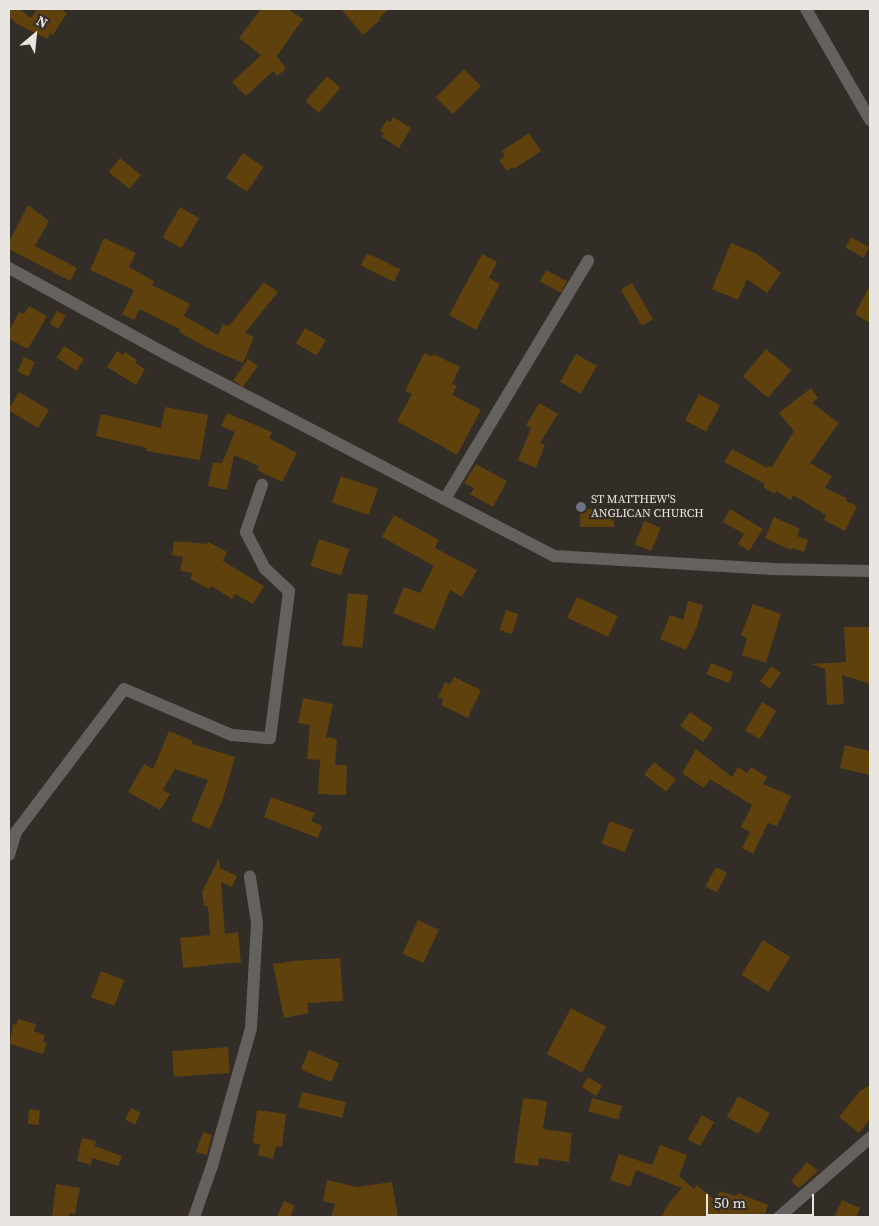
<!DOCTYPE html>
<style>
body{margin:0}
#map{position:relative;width:879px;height:1226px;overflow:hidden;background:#322d26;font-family:"Source Serif 4",serif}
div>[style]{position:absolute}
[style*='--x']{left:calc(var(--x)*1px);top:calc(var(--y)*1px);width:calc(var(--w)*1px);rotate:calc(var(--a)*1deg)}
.building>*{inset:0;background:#5e410c;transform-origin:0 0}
.street>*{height:12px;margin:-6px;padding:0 6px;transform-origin:6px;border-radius:6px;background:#64615e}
.dots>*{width:14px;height:14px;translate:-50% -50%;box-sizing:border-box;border:2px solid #322d26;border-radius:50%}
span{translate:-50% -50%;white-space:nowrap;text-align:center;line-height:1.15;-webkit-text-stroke:4.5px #322d26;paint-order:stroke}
.poi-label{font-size:12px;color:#e9e6e1}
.left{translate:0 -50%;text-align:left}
.frame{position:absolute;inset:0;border:10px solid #e9e6e1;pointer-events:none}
.north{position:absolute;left:10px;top:10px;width:50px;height:50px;-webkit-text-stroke:4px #322d26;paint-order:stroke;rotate:28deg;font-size:14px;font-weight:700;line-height:20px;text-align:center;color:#e9e6e1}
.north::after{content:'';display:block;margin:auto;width:18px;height:22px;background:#e9e6e1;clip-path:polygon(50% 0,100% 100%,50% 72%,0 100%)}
.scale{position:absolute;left:706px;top:1194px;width:108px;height:22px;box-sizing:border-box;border:2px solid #e9e6e1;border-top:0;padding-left:6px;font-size:15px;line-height:18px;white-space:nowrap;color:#e9e6e1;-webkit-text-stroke:4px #322d26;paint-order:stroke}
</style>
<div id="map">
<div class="building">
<div style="clip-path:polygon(9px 9px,20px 9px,31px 18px,37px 9px,60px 9px,67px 13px,53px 35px,48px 32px,50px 34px,47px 39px,17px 24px,9px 17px)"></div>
<div style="clip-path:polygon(261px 9px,288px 9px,303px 19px,277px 56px,286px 69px,277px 76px,273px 71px,246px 96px,232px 82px,261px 55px,239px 38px)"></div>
<div style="clip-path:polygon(341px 9px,389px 9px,379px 18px,380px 20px,363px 35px)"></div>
<div style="left:464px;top:69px;width:24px;height:40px;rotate:45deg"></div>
<div style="left:327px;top:76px;width:18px;height:33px;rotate:41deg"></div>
<div style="clip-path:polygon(393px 117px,411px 128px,399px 148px,382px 137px,384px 133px,380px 131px,387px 120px,391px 122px)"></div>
<div style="clip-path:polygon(529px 133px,541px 151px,514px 169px,512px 167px,507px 171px,499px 160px,505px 156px,502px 151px)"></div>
<div style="left:243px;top:153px;width:25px;height:30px;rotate:34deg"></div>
<div style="left:120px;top:158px;width:27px;height:18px;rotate:39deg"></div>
<div style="clip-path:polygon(28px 205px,49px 221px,35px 246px,77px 268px,70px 281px,9px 249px,9px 242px)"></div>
<div style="left:180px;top:207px;width:22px;height:35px;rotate:30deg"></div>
<div style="left:851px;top:237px;width:21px;height:12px;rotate:29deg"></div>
<div style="clip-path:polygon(104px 238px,136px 253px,129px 267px,154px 281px,152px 285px,190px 304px,184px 316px,218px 335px,223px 324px,229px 326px,264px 282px,278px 292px,245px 333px,254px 337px,243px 363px,206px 347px,179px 332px,180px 329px,140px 309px,134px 320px,122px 314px,134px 290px,90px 270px)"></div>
<div style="clip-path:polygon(731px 243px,757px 254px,781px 273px,767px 293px,747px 279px,738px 300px,712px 289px)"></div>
<div style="left:367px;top:253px;width:37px;height:14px;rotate:26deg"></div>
<div style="clip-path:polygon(482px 254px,497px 262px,489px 278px,500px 284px,476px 330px,449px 315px)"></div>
<div style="left:546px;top:270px;width:24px;height:13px;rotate:28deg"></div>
<div style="left:632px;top:283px;width:42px;height:13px;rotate:60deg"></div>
<div style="clip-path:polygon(870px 285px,870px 323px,855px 314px)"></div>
<div style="clip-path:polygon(29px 306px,47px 316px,28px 349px,9px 339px,9px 331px,19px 312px,24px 314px)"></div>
<div style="left:57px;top:311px;width:10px;height:15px;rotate:29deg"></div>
<div style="left:305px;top:328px;width:24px;height:18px;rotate:30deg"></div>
<div style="left:64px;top:346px;width:24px;height:14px;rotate:33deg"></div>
<div style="left:766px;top:349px;width:33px;height:36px;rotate:40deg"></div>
<div style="clip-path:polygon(117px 351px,123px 355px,125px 352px,137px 360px,135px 363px,145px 369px,136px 385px,107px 367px)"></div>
<div style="clip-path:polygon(424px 353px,432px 357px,433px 354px,460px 367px,452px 384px,457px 386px,452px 395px,481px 410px,457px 455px,397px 421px,412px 394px,405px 391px)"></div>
<div style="left:576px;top:354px;width:24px;height:32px;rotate:30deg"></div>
<div style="left:24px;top:357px;width:12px;height:16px;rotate:24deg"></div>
<div style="left:248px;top:359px;width:12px;height:26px;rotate:35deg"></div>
<div style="clip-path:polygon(811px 388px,818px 398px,812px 403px,839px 423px,810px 463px,832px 476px,825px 488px,847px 498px,846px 501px,857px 506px,845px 531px,824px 520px,826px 515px,793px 495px,791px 500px,776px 491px,775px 494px,763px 487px,765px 484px,724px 462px,732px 449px,767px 468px,768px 466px,772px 467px,794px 431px,779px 413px)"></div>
<div style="left:19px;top:392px;width:35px;height:21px;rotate:31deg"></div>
<div style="left:699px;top:394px;width:24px;height:30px;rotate:28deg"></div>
<div style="clip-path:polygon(539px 403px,558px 414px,540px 443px,545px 445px,536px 468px,518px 460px,531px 428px,526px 425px)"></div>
<div style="clip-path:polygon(165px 407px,208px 415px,200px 460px,146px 451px,147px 448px,96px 436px,101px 414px,161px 428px)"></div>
<div style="clip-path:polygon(227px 413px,272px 432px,269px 438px,297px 453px,282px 482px,257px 470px,259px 466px,234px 455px,227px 490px,208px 486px,213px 462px,222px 463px,235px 432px,221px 426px)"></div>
<div style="clip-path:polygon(476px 464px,507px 481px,493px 507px,470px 494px,474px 488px,464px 483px)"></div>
<div style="left:341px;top:476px;width:39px;height:28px;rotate:19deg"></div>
<div style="left:580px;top:509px;width:34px;height:18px"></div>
<div style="clip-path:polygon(730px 509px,763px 529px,749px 551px,738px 544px,744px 534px,723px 522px)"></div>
<div style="clip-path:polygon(394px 515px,439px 540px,435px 548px,477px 570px,462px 597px,450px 590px,434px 630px,393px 613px,404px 587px,420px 593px,434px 566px,382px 537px)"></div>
<div style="clip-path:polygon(774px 517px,800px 529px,797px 536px,808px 540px,804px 552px,792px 548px,791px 550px,765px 538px)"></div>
<div style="left:644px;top:521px;width:18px;height:25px;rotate:22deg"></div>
<div style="left:319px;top:539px;width:32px;height:28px;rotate:18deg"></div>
<div style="clip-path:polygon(174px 541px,207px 544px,208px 542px,227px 552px,223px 561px,264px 586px,253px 604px,235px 594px,232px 599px,211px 586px,209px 589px,190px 579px,193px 573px,180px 571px,183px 557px,172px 555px)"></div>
<div style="left:348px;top:593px;width:20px;height:53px;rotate:6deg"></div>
<div style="left:577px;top:597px;width:45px;height:23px;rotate:25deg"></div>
<div style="clip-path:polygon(688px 601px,703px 605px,697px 627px,686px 650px,660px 639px,670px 615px,683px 620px)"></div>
<div style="clip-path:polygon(753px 604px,781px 614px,766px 663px,742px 655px,747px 639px,741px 635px)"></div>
<div style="left:506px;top:610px;width:13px;height:21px;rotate:18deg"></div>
<div style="clip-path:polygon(844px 627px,870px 627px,870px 684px,842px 675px,844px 704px,827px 705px,825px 669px,811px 664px,846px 662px)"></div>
<div style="left:711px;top:663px;width:24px;height:12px;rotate:22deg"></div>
<div style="left:771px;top:666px;width:12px;height:19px;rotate:35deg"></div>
<div style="clip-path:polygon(454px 677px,481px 690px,468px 718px,441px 705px,443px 699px,438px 697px,445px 682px,450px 684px)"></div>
<div style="clip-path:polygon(303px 698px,333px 704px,326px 737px,337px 739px,335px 765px,347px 765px,346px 795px,318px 794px,320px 760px,307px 759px,310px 725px,298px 723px)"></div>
<div style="left:762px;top:702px;width:17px;height:33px;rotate:31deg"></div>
<div style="left:690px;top:712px;width:28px;height:17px;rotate:35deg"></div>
<div style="clip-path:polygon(169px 731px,193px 741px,192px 744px,235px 757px,223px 799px,210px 829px,191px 821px,208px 780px,175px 769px,163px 790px,170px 794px,160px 810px,128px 792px,144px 764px,153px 769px)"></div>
<div style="clip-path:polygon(845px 745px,870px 751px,870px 775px,840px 768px)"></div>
<div style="clip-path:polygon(696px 749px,732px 777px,738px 767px,747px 773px,751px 767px,767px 777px,763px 784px,791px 796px,777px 826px,768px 823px,753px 854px,742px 848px,750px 832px,741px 827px,752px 805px,710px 779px,704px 788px,682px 773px)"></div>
<div style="left:654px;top:762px;width:28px;height:16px;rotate:38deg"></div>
<div style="clip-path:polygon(271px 797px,315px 813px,311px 821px,322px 826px,318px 838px,264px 817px)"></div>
<div style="left:610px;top:821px;width:25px;height:24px;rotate:21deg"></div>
<div style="clip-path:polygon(219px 858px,220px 868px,237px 876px,232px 887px,221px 882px,225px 934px,238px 932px,241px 962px,183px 968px,180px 938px,210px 935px,208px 906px,204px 906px,202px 892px)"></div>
<div style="left:716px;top:867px;width:13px;height:22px;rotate:29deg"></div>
<div style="left:418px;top:920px;width:23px;height:37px;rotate:25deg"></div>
<div style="left:763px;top:940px;width:32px;height:41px;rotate:32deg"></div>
<div style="clip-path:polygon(340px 958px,343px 1001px,307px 1003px,309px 1013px,284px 1018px,273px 964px,293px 961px)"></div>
<div style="left:101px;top:971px;width:25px;height:28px;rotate:21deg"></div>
<div style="left:571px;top:1008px;width:40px;height:52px;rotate:28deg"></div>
<div style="clip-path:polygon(18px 1019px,36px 1024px,34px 1031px,45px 1035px,43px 1042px,47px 1043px,43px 1054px,10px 1044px,13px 1023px,16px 1025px)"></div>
<div style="left:228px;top:1047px;width:26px;height:56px;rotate:86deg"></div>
<div style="left:309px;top:1050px;width:33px;height:21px;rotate:23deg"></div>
<div style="left:588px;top:1077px;width:17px;height:12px;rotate:31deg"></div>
<div style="clip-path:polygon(870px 1085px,870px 1119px,859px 1133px,839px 1117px,860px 1091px)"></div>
<div style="left:302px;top:1092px;width:45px;height:16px;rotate:13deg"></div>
<div style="left:738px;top:1096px;width:36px;height:24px;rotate:28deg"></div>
<div style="clip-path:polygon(523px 1098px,547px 1101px,543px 1129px,572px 1133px,569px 1162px,539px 1158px,538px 1166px,514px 1163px)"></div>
<div style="left:592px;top:1098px;width:31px;height:14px;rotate:15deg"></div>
<div style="left:131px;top:1108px;width:11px;height:13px;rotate:27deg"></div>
<div style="left:29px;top:1109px;width:11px;height:15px;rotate:5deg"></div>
<div style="clip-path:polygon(257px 1110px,286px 1114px,282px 1147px,276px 1146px,273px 1159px,258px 1155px,260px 1144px,253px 1143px)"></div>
<div style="left:702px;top:1115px;width:14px;height:28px;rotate:30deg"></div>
<div style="clip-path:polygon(203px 1132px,212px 1135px,207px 1155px,196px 1152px)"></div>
<div style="clip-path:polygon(82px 1138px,96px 1141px,95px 1146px,122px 1156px,118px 1166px,92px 1158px,91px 1165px,77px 1161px)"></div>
<div style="clip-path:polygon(660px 1145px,687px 1155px,679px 1176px,694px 1189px,697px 1185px,716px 1201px,719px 1191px,736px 1196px,738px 1193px,768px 1205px,764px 1217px,661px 1217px,669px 1203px,682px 1188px,636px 1170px,630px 1187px,610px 1180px,619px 1154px,652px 1165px)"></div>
<div style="clip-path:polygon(807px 1162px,818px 1171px,799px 1188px,791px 1181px)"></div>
<div style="clip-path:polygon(327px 1180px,357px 1187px,392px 1182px,398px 1217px,331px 1217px,335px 1204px,323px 1201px)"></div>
<div style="clip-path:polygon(56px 1184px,80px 1188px,75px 1214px,70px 1213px,69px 1217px,52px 1217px)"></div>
<div style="clip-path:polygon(842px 1200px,860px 1208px,856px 1217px,834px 1217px)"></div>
<div style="clip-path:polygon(284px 1201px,295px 1206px,290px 1217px,277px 1217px)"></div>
</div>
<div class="street">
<div style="--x:806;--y:9;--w:128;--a:60"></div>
<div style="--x:9;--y:268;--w:177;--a:28.7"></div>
<div style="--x:164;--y:353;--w:440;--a:27.5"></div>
<div style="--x:554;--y:556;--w:216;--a:3.4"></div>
<div style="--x:770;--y:569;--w:100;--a:1.1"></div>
<div style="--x:445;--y:499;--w:278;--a:-59"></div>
<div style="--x:9;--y:855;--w:24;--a:-73"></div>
<div style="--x:16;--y:832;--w:179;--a:-52.9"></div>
<div style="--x:124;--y:689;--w:117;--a:23.1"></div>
<div style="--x:232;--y:735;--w:38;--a:5"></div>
<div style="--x:270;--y:738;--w:148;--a:-82.6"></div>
<div style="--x:289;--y:591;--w:33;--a:-137"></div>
<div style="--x:265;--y:569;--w:42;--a:-117.2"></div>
<div style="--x:246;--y:532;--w:50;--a:-71.2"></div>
<div style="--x:194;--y:1217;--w:54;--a:-70.6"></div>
<div style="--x:212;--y:1166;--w:143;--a:-74.2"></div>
<div style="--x:251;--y:1028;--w:105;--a:-86.7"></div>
<div style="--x:257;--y:923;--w:47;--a:-98.7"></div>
<div style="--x:779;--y:1217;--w:121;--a:-41"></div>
</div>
<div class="dots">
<div style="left:581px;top:507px;background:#6b7280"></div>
</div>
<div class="poi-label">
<span class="left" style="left:591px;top:507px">ST MATTHEW'S<br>ANGLICAN CHURCH</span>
</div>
<div class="frame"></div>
<div class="north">N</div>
<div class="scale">50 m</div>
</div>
